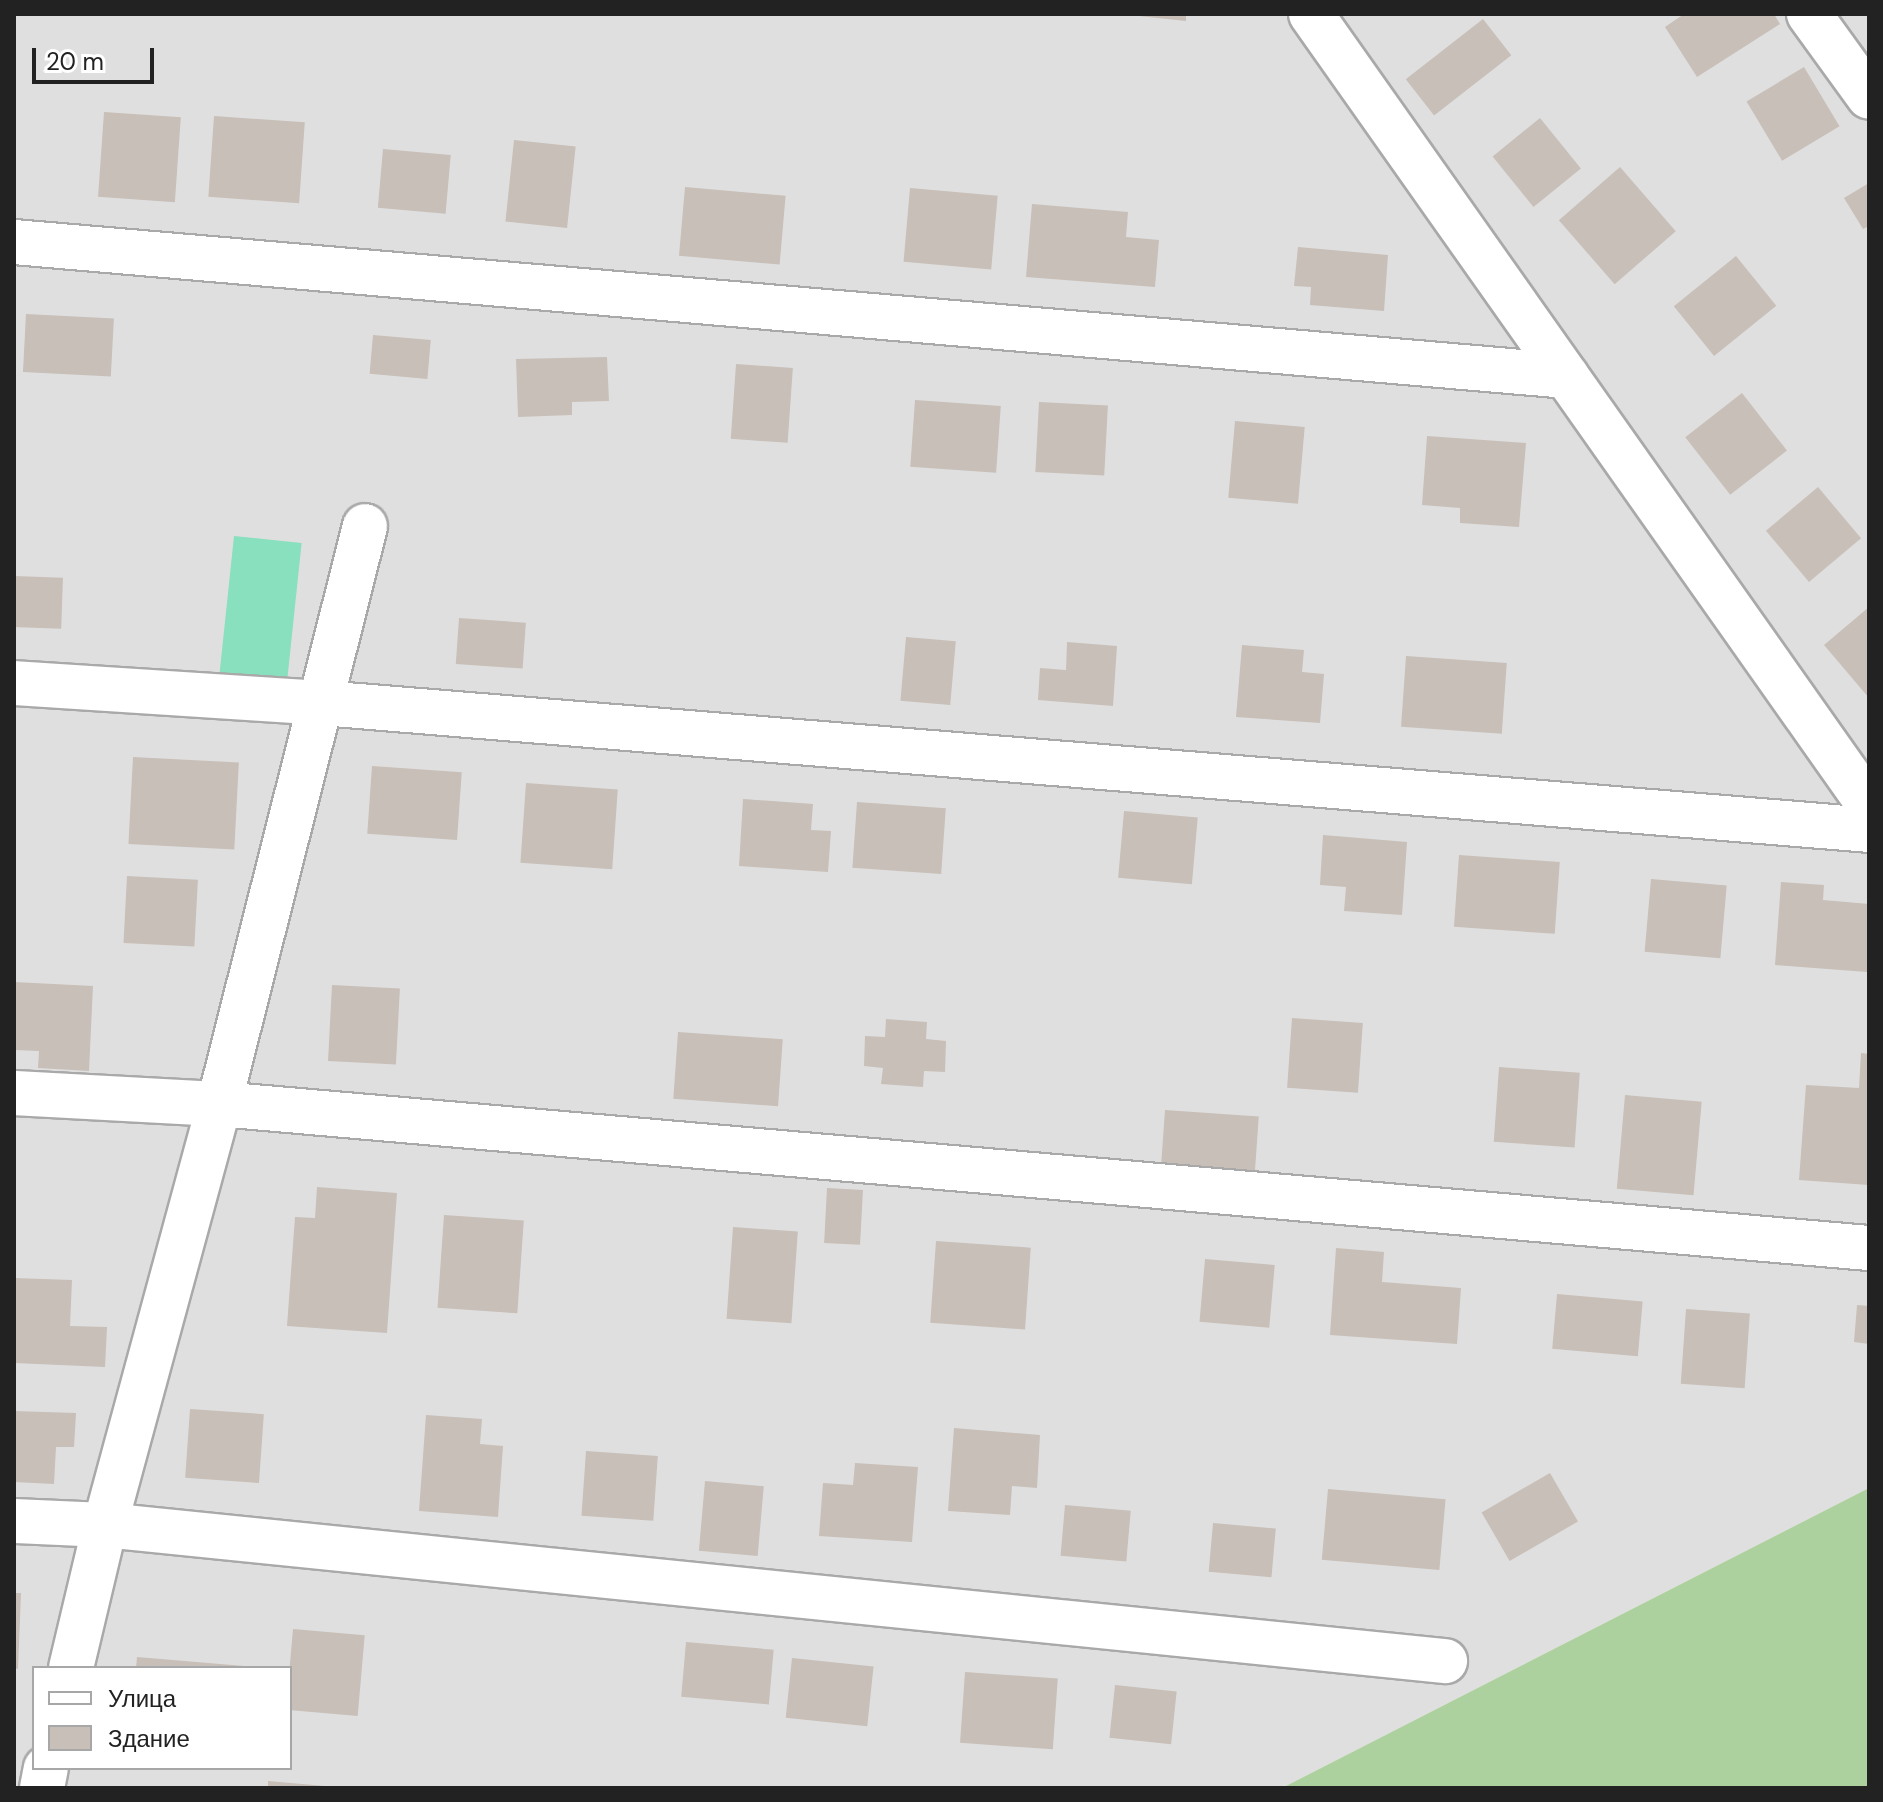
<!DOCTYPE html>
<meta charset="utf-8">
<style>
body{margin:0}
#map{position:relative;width:1883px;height:1802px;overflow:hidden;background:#f2efe9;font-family:"DM Sans",sans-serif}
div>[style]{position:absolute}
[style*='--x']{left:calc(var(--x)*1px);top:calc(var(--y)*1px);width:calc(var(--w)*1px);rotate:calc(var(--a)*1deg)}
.residential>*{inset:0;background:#e0dfdf}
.forest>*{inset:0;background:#add19e}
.pitch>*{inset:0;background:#88e0be;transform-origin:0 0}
.building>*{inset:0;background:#c7bfb8;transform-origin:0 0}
.roads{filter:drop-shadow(2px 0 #a9a9a9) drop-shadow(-2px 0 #a9a9a9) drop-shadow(0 2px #a9a9a9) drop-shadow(0 -2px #a9a9a9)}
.minor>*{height:44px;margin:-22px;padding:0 22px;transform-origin:22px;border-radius:22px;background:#fff}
span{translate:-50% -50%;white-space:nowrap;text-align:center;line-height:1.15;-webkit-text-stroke:6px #fff;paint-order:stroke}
.frame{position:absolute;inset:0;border:16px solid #222;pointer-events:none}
.legend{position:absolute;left:32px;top:1666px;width:260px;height:104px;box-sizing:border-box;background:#fff;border:2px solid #a7a7a7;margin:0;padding:10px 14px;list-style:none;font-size:24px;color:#222}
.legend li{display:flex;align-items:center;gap:16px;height:40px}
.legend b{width:40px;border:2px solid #a7a7a7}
.scale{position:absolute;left:32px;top:48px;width:122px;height:36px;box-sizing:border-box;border:4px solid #222;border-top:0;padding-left:10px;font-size:24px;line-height:28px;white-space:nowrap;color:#222;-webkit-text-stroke:6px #fff;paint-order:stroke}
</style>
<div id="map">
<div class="residential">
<div style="clip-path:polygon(evenodd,14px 14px,1869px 14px,1869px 1488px,1282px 1788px,14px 1788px,14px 14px,34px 1668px,290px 1668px,290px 1768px,34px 1768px,34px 1668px)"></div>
</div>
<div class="forest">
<div style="clip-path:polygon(1869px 1488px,1869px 1788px,1282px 1788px)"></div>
</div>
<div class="pitch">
<div style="left:234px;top:536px;width:68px;height:141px;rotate:6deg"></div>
</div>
<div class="building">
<div style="clip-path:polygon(1120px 14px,1186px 14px,1186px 21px)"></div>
<div style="clip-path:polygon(1684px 14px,1774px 14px,1780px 24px,1697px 77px,1665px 27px)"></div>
<div style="left:1483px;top:19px;width:46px;height:98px;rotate:52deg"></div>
<div style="left:1804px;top:67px;width:69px;height:67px;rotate:59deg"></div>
<div style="left:104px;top:112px;width:77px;height:85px;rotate:4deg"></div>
<div style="left:214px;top:116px;width:91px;height:81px;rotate:4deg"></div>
<div style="left:1540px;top:118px;width:65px;height:61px;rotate:51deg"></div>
<div style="left:514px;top:140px;width:62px;height:82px;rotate:6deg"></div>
<div style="left:383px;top:149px;width:68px;height:59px;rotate:5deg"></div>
<div style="left:1620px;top:167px;width:85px;height:81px;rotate:49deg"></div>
<div style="clip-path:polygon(1869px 183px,1869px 226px,1863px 229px,1844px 198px)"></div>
<div style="left:685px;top:187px;width:101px;height:69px;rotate:5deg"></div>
<div style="left:910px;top:188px;width:88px;height:74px;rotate:5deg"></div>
<div style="clip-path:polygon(1032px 204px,1128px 212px,1126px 237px,1159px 240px,1155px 287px,1026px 277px)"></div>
<div style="clip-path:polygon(1298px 247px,1388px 255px,1384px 311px,1310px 305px,1311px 287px,1294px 286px)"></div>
<div style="left:1736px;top:256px;width:64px;height:80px;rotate:51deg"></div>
<div style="left:26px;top:314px;width:88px;height:58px;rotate:3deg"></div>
<div style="left:373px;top:335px;width:58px;height:39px;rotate:5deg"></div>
<div style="clip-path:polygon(607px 357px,609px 401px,572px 402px,572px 415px,518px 417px,516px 359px)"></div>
<div style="left:736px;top:364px;width:57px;height:75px;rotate:4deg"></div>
<div style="left:1742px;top:393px;width:73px;height:72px;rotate:52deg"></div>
<div style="left:915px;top:400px;width:86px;height:67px;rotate:4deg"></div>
<div style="left:1039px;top:402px;width:69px;height:70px;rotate:3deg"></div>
<div style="left:1235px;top:421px;width:70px;height:77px;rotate:5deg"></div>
<div style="clip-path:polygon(1427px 436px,1526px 443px,1519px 527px,1460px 523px,1460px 508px,1422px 505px)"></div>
<div style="left:1818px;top:487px;width:67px;height:68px;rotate:50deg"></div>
<div style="left:14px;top:576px;width:49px;height:51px;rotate:2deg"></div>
<div style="clip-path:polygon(1869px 607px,1869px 698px,1824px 645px)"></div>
<div style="left:459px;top:618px;width:67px;height:46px;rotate:4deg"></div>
<div style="left:906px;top:637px;width:50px;height:64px;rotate:5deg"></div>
<div style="clip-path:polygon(1067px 642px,1117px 646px,1113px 706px,1038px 700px,1040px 668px,1066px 670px)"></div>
<div style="clip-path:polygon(1242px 645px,1304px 650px,1302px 672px,1324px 674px,1320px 723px,1236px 717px)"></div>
<div style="left:1406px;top:656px;width:101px;height:71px;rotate:4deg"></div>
<div style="left:133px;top:757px;width:106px;height:87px;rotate:3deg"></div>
<div style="left:372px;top:766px;width:90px;height:68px;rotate:4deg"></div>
<div style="left:526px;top:783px;width:92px;height:80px;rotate:4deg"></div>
<div style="clip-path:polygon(743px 799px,813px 804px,811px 830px,831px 831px,828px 872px,739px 866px)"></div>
<div style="left:857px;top:802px;width:89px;height:66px;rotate:4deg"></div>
<div style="left:1124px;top:811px;width:74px;height:67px;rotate:5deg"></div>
<div style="clip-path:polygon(1323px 835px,1407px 842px,1402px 915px,1344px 911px,1346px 887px,1320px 885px)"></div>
<div style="left:1459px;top:855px;width:101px;height:72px;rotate:4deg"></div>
<div style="left:127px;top:876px;width:71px;height:67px;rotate:3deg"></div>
<div style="left:1651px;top:879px;width:76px;height:73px;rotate:5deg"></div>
<div style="clip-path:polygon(1781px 882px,1824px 885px,1823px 900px,1869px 904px,1867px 972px,1775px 965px)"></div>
<div style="clip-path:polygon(14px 982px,93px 986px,89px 1071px,38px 1068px,39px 1051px,14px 1050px)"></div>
<div style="left:332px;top:985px;width:68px;height:76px;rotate:3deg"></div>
<div style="left:1292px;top:1018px;width:71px;height:70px;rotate:4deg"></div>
<div style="clip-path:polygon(886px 1019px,927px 1022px,926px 1039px,946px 1041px,945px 1072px,924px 1071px,923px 1087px,881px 1084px,883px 1068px,864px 1066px,865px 1036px,885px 1037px)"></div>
<div style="left:678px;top:1032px;width:105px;height:67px;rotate:4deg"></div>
<div style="clip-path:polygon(1861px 1053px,1869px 1054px,1869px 1185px,1799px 1180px,1806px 1085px,1859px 1088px)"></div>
<div style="left:1499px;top:1067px;width:81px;height:75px;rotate:4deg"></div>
<div style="left:1625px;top:1095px;width:77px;height:94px;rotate:5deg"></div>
<div style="left:1165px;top:1110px;width:94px;height:55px;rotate:4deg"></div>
<div style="clip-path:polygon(317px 1187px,397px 1193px,387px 1333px,287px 1326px,295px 1217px,315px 1218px)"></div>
<div style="left:827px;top:1188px;width:36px;height:55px;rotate:3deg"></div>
<div style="left:444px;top:1215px;width:80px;height:93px;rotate:4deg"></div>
<div style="left:733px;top:1227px;width:65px;height:92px;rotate:4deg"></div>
<div style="left:936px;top:1241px;width:95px;height:82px;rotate:4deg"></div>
<div style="clip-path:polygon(1336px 1248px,1384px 1252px,1382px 1282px,1461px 1288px,1457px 1344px,1330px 1335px)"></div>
<div style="left:1205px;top:1259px;width:70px;height:63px;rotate:5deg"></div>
<div style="clip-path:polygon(14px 1278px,72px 1280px,70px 1326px,107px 1327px,105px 1367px,14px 1363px)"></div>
<div style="left:1557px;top:1294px;width:86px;height:55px;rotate:5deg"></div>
<div style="clip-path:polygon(1857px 1305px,1869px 1306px,1869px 1344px,1854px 1342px)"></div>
<div style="left:1686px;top:1309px;width:64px;height:75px;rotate:4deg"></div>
<div style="left:190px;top:1409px;width:74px;height:69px;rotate:4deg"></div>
<div style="clip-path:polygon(14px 1411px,76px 1413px,74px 1447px,56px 1447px,54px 1484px,14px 1482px)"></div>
<div style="clip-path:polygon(426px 1415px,482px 1419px,480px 1444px,503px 1446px,498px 1517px,419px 1511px)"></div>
<div style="clip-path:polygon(954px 1428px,1040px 1435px,1037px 1488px,1012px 1486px,1010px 1515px,948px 1511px)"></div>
<div style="left:586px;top:1451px;width:72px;height:65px;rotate:4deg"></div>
<div style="clip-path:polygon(855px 1463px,918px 1467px,912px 1542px,819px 1536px,823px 1483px,853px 1485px)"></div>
<div style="left:1550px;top:1473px;width:56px;height:79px;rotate:60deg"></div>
<div style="left:705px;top:1481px;width:59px;height:70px;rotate:5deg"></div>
<div style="left:1328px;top:1489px;width:118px;height:71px;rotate:5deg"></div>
<div style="left:1065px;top:1505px;width:66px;height:51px;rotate:5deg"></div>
<div style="left:1213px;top:1523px;width:63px;height:49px;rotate:5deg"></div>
<div style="clip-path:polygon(14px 1593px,21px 1593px,18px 1669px,14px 1668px)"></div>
<div style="left:293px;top:1629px;width:72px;height:81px;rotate:5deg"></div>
<div style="left:686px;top:1642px;width:88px;height:55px;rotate:5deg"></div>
<div style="clip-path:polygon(137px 1657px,244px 1666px,244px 1668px,136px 1668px)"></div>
<div style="left:792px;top:1658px;width:82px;height:60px;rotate:6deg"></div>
<div style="left:965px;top:1672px;width:93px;height:71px;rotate:4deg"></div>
<div style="left:1115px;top:1685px;width:62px;height:53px;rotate:6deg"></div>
<div style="clip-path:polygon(268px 1781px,325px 1786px,325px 1788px,268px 1788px)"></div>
</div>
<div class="roads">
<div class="minor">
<div style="--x:1311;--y:14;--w:968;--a:54.8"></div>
<div style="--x:1809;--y:14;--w:102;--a:54.1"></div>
<div style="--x:14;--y:242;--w:1558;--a:4.93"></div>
<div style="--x:14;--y:683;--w:309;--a:3.7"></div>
<div style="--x:322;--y:703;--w:1552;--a:4.69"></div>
<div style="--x:14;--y:1093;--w:205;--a:3.1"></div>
<div style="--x:219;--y:1104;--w:1656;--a:4.99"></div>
<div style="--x:14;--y:1521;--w:91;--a:2.5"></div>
<div style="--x:105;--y:1525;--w:1347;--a:5.8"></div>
<div style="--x:71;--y:1668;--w:147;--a:-76.6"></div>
<div style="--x:105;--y:1525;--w:436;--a:-74.8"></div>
<div style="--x:219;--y:1104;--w:596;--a:-75.82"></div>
<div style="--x:42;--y:1788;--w:20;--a:-79"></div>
</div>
</div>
<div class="frame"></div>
<ul class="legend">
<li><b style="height:10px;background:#fff"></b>Улица</li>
<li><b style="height:22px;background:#c7bfb8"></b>Здание</li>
</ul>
<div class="scale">20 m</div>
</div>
